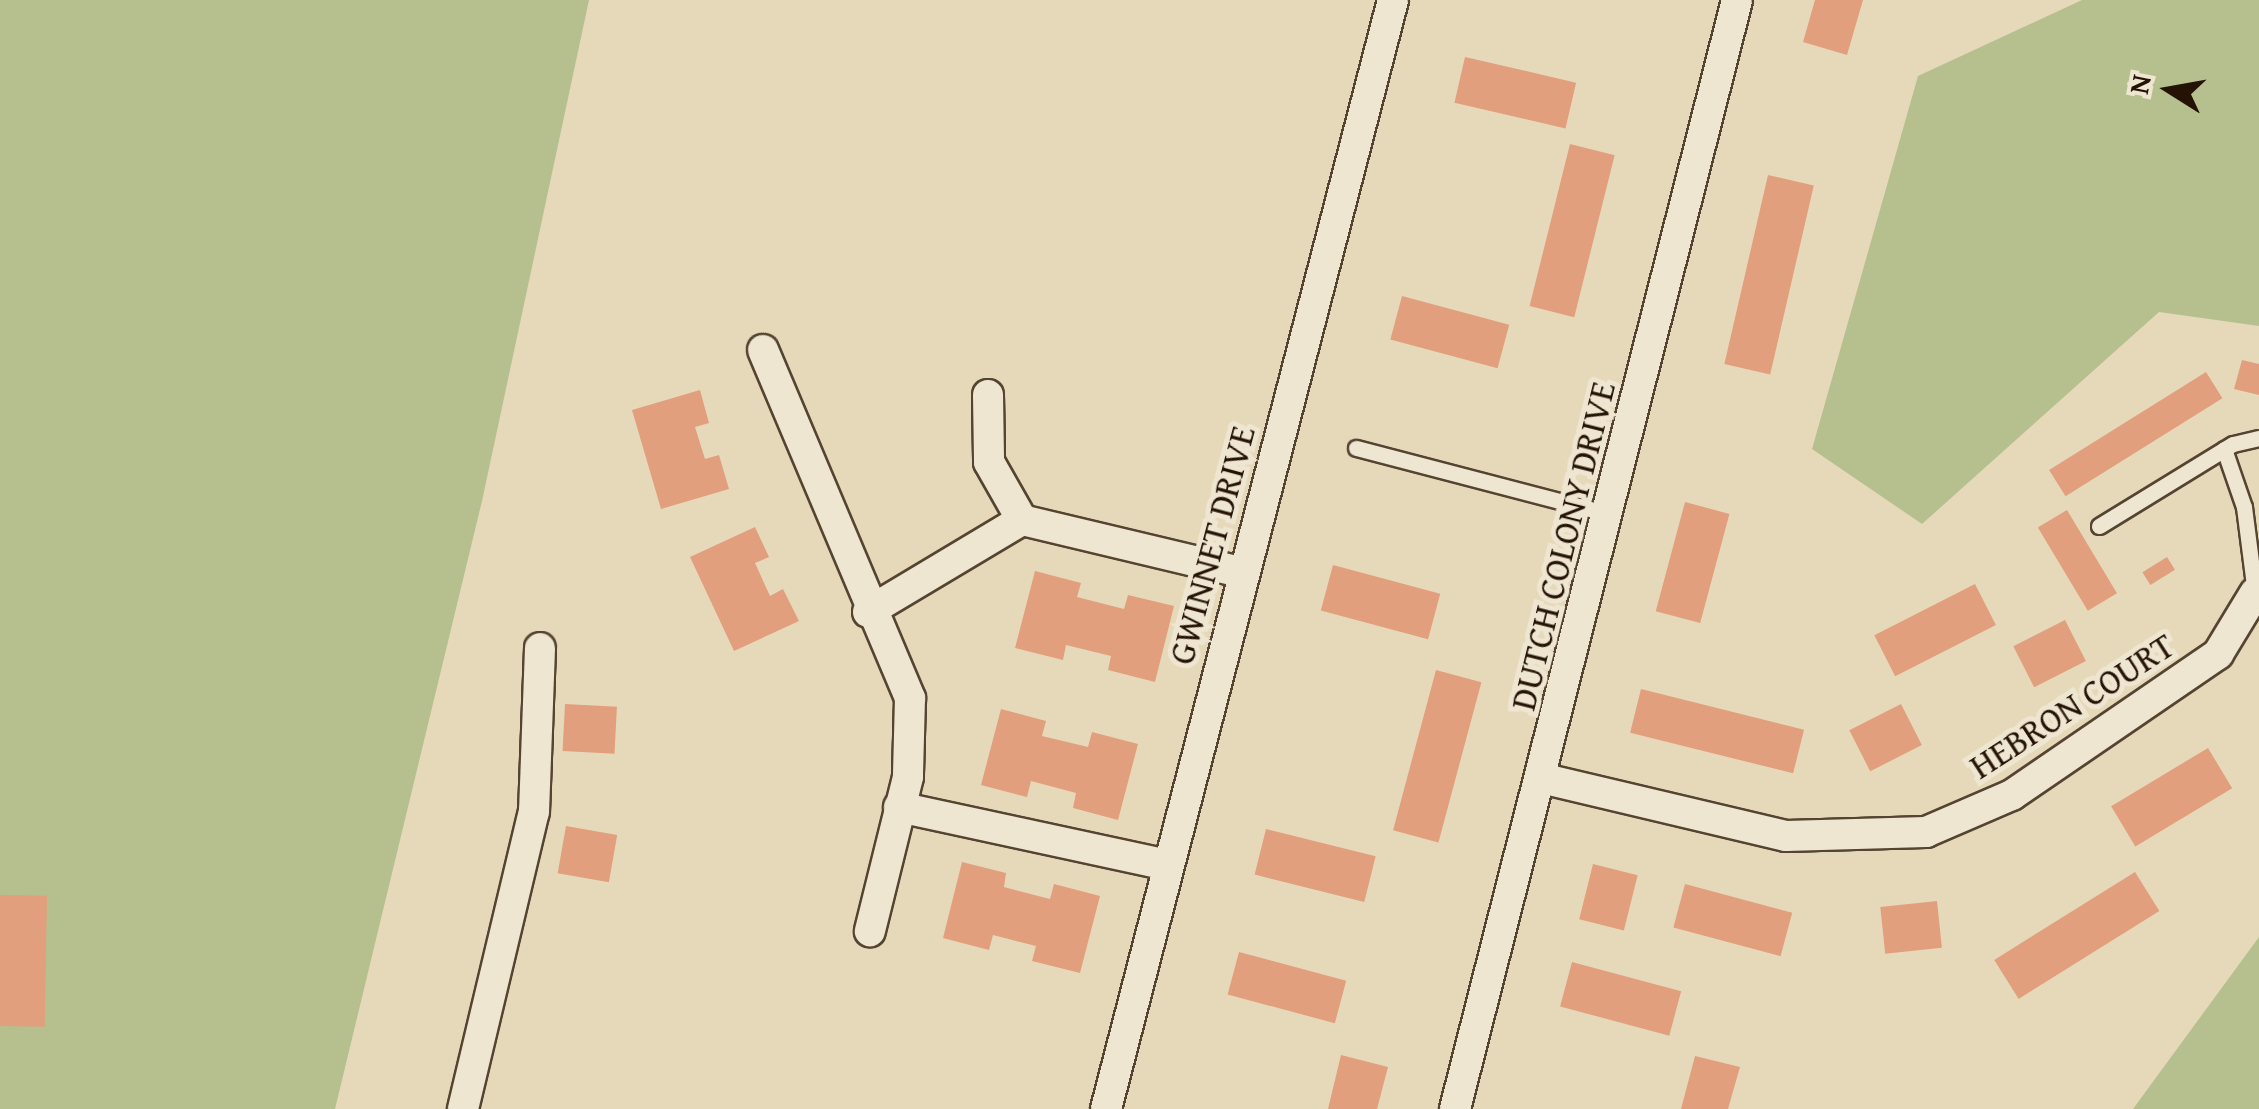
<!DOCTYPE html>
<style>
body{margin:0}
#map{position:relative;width:2259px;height:1109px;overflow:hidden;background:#e6d9b9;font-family:"Gentium Book Plus",serif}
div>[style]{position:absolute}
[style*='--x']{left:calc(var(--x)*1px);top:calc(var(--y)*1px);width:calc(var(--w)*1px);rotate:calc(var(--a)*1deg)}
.green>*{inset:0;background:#b6bf8e}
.building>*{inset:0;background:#e19f7e;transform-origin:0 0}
.roads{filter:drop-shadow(2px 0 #544431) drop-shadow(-2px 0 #544431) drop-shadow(0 2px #544431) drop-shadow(0 -2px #544431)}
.lane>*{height:15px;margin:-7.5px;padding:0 7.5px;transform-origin:7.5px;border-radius:7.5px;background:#efe6d2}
.street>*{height:30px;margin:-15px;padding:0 15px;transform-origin:15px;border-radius:15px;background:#efe6d2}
span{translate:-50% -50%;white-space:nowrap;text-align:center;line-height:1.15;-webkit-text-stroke:10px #efe6d2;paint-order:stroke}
.street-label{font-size:35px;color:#241304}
.north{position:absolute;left:2119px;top:40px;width:100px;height:100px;-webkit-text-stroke:8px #efe6d2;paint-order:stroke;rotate:281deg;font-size:28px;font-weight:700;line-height:40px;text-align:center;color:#241304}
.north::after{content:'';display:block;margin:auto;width:35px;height:45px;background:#241304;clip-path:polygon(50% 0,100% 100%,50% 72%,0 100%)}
</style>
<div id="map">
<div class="green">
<div style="clip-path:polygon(0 0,589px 0,482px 501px,335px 1109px,0 1109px)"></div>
<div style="clip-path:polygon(2082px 0,2259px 0,2259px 326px,2159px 312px,1922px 524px,1812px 449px,1918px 76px)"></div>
<div style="clip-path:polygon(2259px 937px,2259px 1109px,2133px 1109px)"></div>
</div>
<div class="building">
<div style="clip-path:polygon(1815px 0,1863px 0,1847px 55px,1803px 42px)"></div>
<div style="left:1465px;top:57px;width:114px;height:47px;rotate:13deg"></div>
<div style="left:1570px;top:144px;width:46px;height:167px;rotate:14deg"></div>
<div style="left:1768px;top:175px;width:47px;height:194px;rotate:13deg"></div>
<div style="left:1402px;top:296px;width:111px;height:45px;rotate:15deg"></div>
<div style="clip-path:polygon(2242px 360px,2259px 364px,2259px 395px,2234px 389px)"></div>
<div style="left:2206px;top:372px;width:31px;height:185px;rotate:58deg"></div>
<div style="clip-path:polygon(700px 390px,709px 423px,695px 427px,705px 459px,719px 455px,729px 489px,661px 509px,632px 410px)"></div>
<div style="left:1685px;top:502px;width:46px;height:113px;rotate:15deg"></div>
<div style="left:2067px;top:510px;width:97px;height:34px;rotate:59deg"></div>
<div style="clip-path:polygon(755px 527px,769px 557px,755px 563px,770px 596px,783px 589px,799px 621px,734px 651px,690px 557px)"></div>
<div style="left:2167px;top:557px;width:15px;height:29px;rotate:58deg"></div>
<div style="left:1333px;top:565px;width:111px;height:47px;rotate:15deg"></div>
<div style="clip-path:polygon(1035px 571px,1081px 583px,1077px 597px,1124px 609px,1128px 595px,1174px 606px,1155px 682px,1108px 670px,1111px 656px,1066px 645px,1063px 660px,1015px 648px)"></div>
<div style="left:1975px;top:584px;width:46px;height:113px;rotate:63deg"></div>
<div style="left:2065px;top:620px;width:46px;height:58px;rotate:63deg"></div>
<div style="left:1436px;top:670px;width:47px;height:166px;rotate:15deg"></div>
<div style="left:1641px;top:689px;width:168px;height:45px;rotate:14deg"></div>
<div style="left:565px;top:704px;width:52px;height:47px;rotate:3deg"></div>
<div style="left:1901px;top:704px;width:46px;height:58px;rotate:63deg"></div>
<div style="clip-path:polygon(1001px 709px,1046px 721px,1042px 736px,1088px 747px,1092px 732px,1138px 744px,1118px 820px,1073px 808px,1076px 793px,1031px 781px,1027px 797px,981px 785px)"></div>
<div style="left:2208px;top:748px;width:47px;height:113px;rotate:59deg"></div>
<div style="left:566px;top:826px;width:52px;height:48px;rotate:10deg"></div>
<div style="left:1266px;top:829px;width:113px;height:47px;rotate:14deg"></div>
<div style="clip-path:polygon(962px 862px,1006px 873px,1004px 887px,1050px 899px,1054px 884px,1100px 896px,1080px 973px,1032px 961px,1036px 946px,993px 935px,989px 950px,943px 938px)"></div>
<div style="left:1593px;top:864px;width:46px;height:57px;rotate:14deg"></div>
<div style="left:2135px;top:872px;width:46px;height:166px;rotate:58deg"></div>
<div style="left:1685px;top:884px;width:111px;height:45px;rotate:15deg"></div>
<div style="left:0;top:895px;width:47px;height:131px;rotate:1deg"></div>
<div style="left:1937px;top:901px;width:47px;height:57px;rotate:84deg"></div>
<div style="left:1239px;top:952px;width:111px;height:44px;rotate:15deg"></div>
<div style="left:1572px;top:962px;width:113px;height:46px;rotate:15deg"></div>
<div style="clip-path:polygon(1341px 1055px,1388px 1067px,1377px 1109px,1328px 1109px)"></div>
<div style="clip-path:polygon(1695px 1056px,1740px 1067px,1728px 1109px,1681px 1109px)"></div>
</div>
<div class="roads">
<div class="lane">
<div style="--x:1356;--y:448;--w:261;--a:14.6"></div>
<div style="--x:2224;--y:449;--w:61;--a:71"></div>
<div style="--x:2244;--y:507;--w:87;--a:82.7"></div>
<div style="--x:2099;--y:526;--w:157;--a:-31.5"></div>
<div style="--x:2233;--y:444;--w:27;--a:-13"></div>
</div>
<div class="street">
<div style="--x:763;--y:350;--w:378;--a:67.1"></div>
<div style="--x:910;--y:698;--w:79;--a:91.5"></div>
<div style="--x:908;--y:777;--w:159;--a:103.9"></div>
<div style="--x:988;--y:395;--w:67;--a:89.1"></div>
<div style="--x:989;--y:462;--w:67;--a:60.4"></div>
<div style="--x:1022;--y:520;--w:228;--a:13.4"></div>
<div style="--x:868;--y:612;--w:179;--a:-30.9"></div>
<div style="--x:1545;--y:779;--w:248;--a:13.3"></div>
<div style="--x:1786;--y:836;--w:140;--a:-1.6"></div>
<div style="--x:1926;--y:832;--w:94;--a:-23.3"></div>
<div style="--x:2012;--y:795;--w:250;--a:-34.4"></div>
<div style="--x:2218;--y:654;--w:71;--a:-58.8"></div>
<div style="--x:899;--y:807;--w:275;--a:12.2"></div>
<div style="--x:463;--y:1109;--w:305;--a:-76.6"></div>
<div style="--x:534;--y:812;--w:164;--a:-87.9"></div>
<div style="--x:1106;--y:1109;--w:1146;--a:-75.49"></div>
<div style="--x:1455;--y:1109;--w:1144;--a:-75.73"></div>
</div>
</div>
<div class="street-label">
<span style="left:1212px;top:545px;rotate:-75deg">GWINNET DRIVE</span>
<span style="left:1563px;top:546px;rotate:-76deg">DUTCH COLONY DRIVE</span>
<span style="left:2072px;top:706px;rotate:-33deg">HEBRON COURT</span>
</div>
<div class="north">N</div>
</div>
